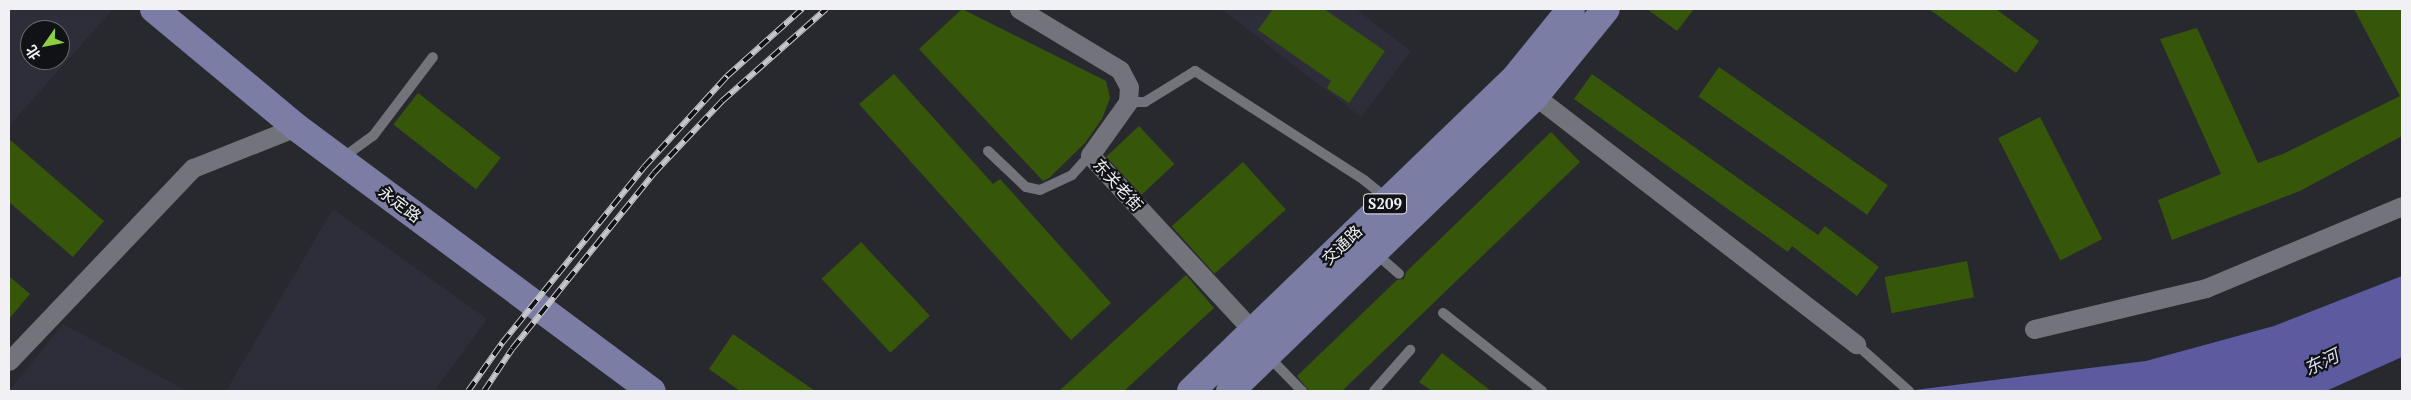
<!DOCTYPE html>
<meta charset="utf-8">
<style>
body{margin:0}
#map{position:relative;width:2411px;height:400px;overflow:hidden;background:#28282f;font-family:"PT Serif","Noto Sans SC",serif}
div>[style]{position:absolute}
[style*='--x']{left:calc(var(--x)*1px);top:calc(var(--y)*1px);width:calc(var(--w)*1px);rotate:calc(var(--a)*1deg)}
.built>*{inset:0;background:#2e2e3b}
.water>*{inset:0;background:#5d5ba0}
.building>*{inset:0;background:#36570a;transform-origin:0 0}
.lane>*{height:10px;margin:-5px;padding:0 5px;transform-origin:5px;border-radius:5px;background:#72737b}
.street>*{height:19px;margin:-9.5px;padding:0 9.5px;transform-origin:9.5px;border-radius:9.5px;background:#72737b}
.primary>*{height:28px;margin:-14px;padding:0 14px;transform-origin:14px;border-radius:14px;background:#7c7da5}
.rail>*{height:5.5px;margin-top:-2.75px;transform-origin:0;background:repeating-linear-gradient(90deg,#111215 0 11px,#c6c6cb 0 22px);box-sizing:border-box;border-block:1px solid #c6c6cb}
span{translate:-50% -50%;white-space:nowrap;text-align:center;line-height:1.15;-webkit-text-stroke:4.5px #111215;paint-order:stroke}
.shield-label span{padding:1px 4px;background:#111215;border:1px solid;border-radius:4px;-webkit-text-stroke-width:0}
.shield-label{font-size:15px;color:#f0f0f5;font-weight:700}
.street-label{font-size:16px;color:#f0f0f5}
.water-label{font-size:18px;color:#dddef2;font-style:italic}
.frame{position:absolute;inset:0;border:10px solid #f0f0f5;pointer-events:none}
.north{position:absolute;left:20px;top:20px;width:50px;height:50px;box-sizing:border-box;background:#111215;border:1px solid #6a6b6f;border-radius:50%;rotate:237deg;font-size:14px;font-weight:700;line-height:20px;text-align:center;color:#f0f0f5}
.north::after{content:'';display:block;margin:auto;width:18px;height:22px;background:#8dce44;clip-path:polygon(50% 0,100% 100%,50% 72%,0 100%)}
</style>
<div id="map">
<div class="built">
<div style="clip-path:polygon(evenodd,9px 9px,113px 9px,9px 126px,9px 9px,30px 30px,60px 30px,60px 60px,30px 60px,30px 30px)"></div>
<div style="clip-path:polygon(1221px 9px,1356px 9px,1411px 51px,1361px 117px)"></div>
<div style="clip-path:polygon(333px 209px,487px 319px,434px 391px,226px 391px)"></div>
<div style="clip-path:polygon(63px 324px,187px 391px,9px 391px)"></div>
</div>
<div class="water">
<div style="clip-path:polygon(2402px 276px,2402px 357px,2326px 391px,1907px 391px,2146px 361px,2274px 326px)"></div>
</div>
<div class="building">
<div style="clip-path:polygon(962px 9px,1106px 81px,1110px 98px,1102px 119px,1085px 143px,1049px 178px,1043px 181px,919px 49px)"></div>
<div style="clip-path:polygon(1273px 9px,1324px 9px,1385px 51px,1349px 103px,1327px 88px,1331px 81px,1258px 30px)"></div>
<div style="clip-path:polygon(1647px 9px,1694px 9px,1677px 31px)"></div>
<div style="clip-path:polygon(1929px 9px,1996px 9px,2039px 41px,2016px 73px)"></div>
<div style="clip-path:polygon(2354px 9px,2402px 9px,2402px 136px,2300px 191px,2172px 240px,2158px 200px,2221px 174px,2160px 39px,2197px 28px,2258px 163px,2283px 154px,2400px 96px)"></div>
<div style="left:1719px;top:67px;width:206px;height:36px;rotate:35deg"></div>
<div style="clip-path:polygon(894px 74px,993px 184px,1000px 179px,1111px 303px,1071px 340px,859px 104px)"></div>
<div style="clip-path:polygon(1592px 74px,1818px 235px,1825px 226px,1879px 267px,1857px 296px,1792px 246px,1788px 252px,1574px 99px)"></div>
<div style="left:418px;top:93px;width:105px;height:40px;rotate:38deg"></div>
<div style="left:2040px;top:117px;width:137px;height:47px;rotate:63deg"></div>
<div style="left:1139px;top:126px;width:52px;height:45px;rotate:47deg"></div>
<div style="clip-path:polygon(1551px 132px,1580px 162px,1342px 391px,1309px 391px,1297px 376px,1397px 280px,1404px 279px,1406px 272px)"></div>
<div style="clip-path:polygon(9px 139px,104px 221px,73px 257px,9px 202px)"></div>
<div style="left:1243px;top:162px;width:64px;height:96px;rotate:48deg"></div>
<div style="left:861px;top:242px;width:101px;height:54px;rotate:47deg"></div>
<div style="left:1967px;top:261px;width:37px;height:84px;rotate:79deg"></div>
<div style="clip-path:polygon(1186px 275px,1214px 308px,1124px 391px,1059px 391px)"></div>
<div style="clip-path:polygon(9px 276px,30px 294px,9px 319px)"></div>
<div style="clip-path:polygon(733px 334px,815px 391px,740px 391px,709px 369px)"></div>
<div style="clip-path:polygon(1442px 353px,1491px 391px,1432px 391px,1419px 382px)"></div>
</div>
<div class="lane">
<div style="--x:1128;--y:102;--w:17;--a:0"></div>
<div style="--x:1145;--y:102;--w:59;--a:-31.8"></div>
<div style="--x:1195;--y:71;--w:201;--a:32.8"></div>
<div style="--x:1364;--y:180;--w:32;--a:39"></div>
<div style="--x:988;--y:151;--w:52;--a:43.5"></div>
<div style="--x:1026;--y:187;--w:14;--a:12"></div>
<div style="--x:1040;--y:190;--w:35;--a:-25"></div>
<div style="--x:1072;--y:175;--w:27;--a:-48"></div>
<div style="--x:341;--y:159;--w:39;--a:-36"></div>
<div style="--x:373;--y:136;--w:99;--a:-52.8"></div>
<div style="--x:1374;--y:252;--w:33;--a:41"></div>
<div style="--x:1443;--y:313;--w:126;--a:38.2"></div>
<div style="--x:1856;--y:344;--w:71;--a:41.6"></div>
<div style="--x:1268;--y:356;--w:49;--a:45.8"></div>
<div style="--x:1374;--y:391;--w:55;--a:-48.7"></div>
</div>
<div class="street">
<div style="--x:1019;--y:9;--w:118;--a:31.1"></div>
<div style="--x:1120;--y:70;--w:19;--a:62"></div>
<div style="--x:1129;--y:87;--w:15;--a:94"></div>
<div style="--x:1128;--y:102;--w:65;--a:125.6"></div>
<div style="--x:1090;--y:155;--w:240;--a:47.2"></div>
<div style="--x:1535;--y:96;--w:406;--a:37.7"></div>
<div style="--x:2034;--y:329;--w:177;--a:-13.4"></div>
<div style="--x:2206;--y:288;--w:212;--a:-22.7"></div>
<div style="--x:9;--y:361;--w:267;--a:-46.4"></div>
<div style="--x:193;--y:168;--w:111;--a:-21.7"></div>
</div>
<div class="primary">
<div style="--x:154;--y:9;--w:185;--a:39.7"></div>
<div style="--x:296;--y:127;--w:443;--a:36.6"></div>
<div style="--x:1191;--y:391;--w:450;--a:-44"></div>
<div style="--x:1515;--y:78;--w:89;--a:-50.9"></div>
<div style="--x:1230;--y:391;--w:424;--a:-44"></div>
<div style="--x:1535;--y:96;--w:112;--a:-50.8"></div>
</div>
<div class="rail">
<div style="--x:468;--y:391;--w:59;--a:-54.7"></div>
<div style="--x:502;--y:343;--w:226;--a:-51.1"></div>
<div style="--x:644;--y:167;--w:123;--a:-47.6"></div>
<div style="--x:727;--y:76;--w:101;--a:-41.8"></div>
<div style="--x:484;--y:391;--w:50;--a:-56.3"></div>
<div style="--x:512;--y:349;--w:226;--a:-51.1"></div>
<div style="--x:654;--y:173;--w:99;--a:-46.6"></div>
<div style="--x:722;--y:101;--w:139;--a:-41.5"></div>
</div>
<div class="shield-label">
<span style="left:1385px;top:204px">S209</span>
</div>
<div class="street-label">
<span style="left:1118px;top:185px;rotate:47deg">东关老街</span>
<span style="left:400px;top:204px;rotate:37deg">永定路</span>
<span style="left:1342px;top:245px;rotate:-44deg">交通路</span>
</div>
<div class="water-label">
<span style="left:2321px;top:362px;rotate:-26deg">东河</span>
</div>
<div class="frame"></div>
<div class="north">北</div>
</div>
